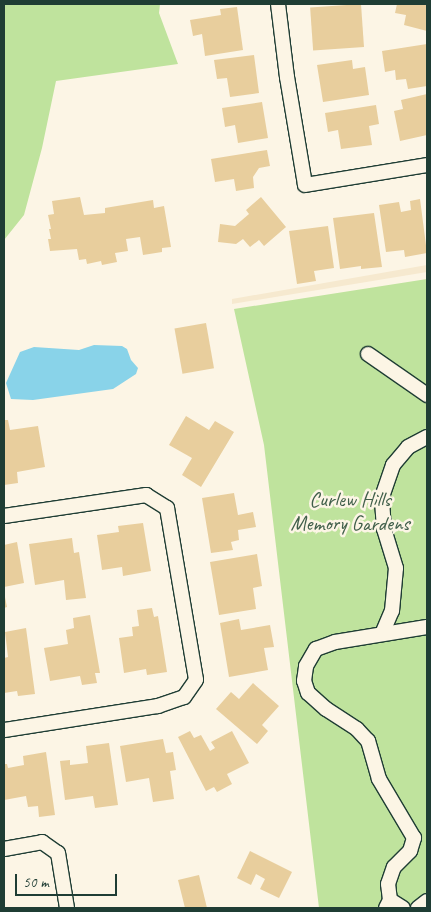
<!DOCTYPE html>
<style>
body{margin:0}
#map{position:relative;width:431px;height:912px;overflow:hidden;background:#fcf5e5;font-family:Caveat,sans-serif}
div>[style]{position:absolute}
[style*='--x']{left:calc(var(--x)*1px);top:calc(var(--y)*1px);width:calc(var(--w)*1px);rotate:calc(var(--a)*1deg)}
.built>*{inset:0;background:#f6e9cf}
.green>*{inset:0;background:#bfe39d}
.water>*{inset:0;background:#89d3e9}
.building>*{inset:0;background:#e8ce9d;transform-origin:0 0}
.roads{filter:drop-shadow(1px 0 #1f3d34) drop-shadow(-1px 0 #1f3d34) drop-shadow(0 1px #1f3d34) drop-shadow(0 -1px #1f3d34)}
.minor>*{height:14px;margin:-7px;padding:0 7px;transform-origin:7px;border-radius:7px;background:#fcf5e5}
span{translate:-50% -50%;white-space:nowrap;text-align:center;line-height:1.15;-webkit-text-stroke:5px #fcf5e5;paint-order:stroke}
.park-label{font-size:21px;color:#3f5e49}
.frame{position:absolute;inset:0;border:5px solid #1f3d34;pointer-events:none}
.scale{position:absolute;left:15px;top:874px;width:102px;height:22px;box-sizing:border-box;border:2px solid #1f3d34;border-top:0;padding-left:6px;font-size:15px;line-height:18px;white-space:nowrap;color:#1f3d34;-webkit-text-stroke:4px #fcf5e5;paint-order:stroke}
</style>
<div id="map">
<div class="built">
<div style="clip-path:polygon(427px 265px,427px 272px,232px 304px,232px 299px)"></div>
</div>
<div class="green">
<div style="clip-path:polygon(4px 4px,160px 4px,159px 13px,178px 64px,56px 81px,42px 148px,24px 215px,4px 240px)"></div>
<div style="clip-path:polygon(427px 279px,427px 908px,319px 908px,264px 445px,234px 309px)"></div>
</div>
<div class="water">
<div style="clip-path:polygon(94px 345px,122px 346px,127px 349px,131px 360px,138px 368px,136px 374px,113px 389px,33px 400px,11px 399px,6px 383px,20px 352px,34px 347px,79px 350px)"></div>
</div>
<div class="building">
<div style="left:361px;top:4px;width:43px;height:51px;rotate:86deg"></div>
<div style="clip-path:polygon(397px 4px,427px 4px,427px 31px,404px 25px,406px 15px,395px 13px)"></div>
<div style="clip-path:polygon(237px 7px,243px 50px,205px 56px,202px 34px,193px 36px,190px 20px,221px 15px,220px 9px)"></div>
<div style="clip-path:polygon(427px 44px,427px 86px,408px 89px,406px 79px,396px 80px,395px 70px,385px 72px,382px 51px)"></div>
<div style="clip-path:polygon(254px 55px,259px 93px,230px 97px,227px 78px,217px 79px,214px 60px)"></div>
<div style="clip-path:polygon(352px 60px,353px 69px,365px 67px,369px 95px,323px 102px,317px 65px)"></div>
<div style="clip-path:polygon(427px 94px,427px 135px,400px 141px,394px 111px,403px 109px,401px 100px)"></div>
<div style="clip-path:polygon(262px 102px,268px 138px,238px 143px,235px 125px,225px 127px,222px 108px)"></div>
<div style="clip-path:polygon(376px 105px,379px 124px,369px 126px,372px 145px,341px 149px,338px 130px,328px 132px,325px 113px)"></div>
<div style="clip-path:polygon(267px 150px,270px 166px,259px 168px,253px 177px,254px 188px,236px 191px,234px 179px,215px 182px,211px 159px)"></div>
<div style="clip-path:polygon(80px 197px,84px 215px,105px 213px,105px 208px,153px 200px,154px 208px,164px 206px,171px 247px,162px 248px,162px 252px,143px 255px,140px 237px,126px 239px,128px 251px,115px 253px,117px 262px,102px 265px,101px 261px,87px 264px,86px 259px,79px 260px,77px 249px,50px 251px,48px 239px,51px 239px,49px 229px,51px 229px,48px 215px,54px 214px,52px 201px)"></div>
<div style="clip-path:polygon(261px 197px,286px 227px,264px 246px,259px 240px,250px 247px,243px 239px,236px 244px,218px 242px,220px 224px,235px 226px,249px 214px,246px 210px)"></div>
<div style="clip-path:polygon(420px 199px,427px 253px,405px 257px,404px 250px,386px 252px,379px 205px,399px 202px,401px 212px,411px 210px,410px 201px)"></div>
<div style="clip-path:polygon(374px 213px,382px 267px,361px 269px,361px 266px,340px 269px,333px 218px)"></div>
<div style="clip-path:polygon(328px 226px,334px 268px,314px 271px,316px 281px,297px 284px,289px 231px)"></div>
<div style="left:206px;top:323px;width:46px;height:32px;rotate:80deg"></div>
<div style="clip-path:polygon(186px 416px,209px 430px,215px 421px,234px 432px,201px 487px,182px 475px,192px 458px,169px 445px)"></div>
<div style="clip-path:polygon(4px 420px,8px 420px,10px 430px,38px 426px,45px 467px,17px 472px,18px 483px,4px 485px)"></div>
<div style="clip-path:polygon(234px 493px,238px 515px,253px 512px,256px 527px,238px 530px,239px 540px,231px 542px,233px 550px,211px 553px,202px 498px)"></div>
<div style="clip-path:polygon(143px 523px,151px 571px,123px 576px,122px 567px,102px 570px,97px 535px,119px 532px,118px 526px)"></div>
<div style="clip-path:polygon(72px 538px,74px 553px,79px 552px,86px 598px,66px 600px,64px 580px,35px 585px,29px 544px)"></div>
<div style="clip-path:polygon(17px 542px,24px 583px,4px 587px,4px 545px)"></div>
<div style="clip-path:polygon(257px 554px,262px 586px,253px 588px,256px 609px,219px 615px,210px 562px)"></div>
<div style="clip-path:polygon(4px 592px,7px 607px,4px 608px)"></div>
<div style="clip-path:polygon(152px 608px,154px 617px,158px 616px,167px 672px,147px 675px,146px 669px,124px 673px,119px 638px,133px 636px,132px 627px,139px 626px,137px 610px)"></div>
<div style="clip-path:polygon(90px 615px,100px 673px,95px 673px,97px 683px,82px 685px,80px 676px,50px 681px,44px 648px,68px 644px,66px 630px,74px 628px,73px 618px)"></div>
<div style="clip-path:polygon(239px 619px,241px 630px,270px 625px,274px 647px,264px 648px,268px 670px,229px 677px,220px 623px)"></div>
<div style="clip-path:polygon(26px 628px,35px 694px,18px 696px,17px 691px,4px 693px,4px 658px,8px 657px,5px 632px)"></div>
<div style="clip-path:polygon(253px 683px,279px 706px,262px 725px,268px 731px,257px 744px,216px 709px,231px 692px,239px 699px)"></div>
<div style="clip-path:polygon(190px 731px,194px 738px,201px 735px,210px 751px,215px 748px,211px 742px,232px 731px,249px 763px,227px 774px,232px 784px,217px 792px,214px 787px,206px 791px,178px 737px)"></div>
<div style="clip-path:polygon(163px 739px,166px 753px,173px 752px,176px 770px,170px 771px,174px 799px,153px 802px,149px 778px,126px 782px,120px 746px)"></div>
<div style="clip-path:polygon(109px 743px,118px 805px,95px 808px,93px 796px,65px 800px,60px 761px,70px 760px,70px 765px,88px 763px,86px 746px)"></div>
<div style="clip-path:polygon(46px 752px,55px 815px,39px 817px,38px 806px,28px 807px,26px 796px,4px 800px,4px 764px,7px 764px,8px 768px,24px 765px,23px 756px)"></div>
<div style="clip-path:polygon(250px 851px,292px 872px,279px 898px,260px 889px,265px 879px,256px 874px,251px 885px,237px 878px)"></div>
<div style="clip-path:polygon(199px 875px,207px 908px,185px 908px,178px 880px)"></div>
</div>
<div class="roads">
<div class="minor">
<div style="--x:278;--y:4;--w:74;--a:83"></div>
<div style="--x:287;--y:77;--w:109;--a:80.5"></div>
<div style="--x:305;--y:185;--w:124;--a:-9.3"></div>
<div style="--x:368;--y:354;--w:72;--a:34.8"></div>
<div style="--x:4;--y:516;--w:144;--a:-8.4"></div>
<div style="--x:146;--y:495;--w:25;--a:32"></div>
<div style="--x:167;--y:508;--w:174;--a:80.4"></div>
<div style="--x:196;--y:680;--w:21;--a:125"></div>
<div style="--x:184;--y:697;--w:28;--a:161"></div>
<div style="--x:158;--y:706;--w:156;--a:171.1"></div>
<div style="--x:382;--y:634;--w:25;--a:-67"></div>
<div style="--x:392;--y:611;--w:43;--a:-84.7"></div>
<div style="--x:396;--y:568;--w:41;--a:-107.1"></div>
<div style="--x:384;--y:529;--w:32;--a:-94"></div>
<div style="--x:382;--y:497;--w:34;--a:-71"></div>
<div style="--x:393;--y:465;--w:23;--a:-50"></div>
<div style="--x:408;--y:447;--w:21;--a:-28"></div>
<div style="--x:4;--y:849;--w:39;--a:-10"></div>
<div style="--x:42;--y:842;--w:19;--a:35"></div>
<div style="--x:58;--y:853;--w:56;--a:80.7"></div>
<div style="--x:390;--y:900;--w:15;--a:32"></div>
<div style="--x:386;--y:908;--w:9;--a:-63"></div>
<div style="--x:390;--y:900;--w:16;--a:-97"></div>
<div style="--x:388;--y:884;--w:18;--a:-71"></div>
<div style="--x:394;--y:867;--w:23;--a:-45"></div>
<div style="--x:410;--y:851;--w:14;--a:-73"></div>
<div style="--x:414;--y:838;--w:69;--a:-120.7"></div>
<div style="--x:379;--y:779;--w:40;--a:-106"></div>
<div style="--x:368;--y:741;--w:16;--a:-133"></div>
<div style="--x:357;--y:729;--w:37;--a:-147"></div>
<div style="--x:326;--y:709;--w:24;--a:-138"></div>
<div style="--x:308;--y:693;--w:13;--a:-108"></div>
<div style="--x:304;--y:681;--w:15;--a:-82"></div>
<div style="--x:306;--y:666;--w:20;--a:-60"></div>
<div style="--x:316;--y:649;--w:20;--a:-20"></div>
<div style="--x:335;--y:642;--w:93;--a:-9.3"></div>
<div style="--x:418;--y:908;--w:11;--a:-38"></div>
</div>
</div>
<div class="park-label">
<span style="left:350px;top:511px">Curlew Hills<br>Memory Gardens</span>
</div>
<div class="frame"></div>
<div class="scale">50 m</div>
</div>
